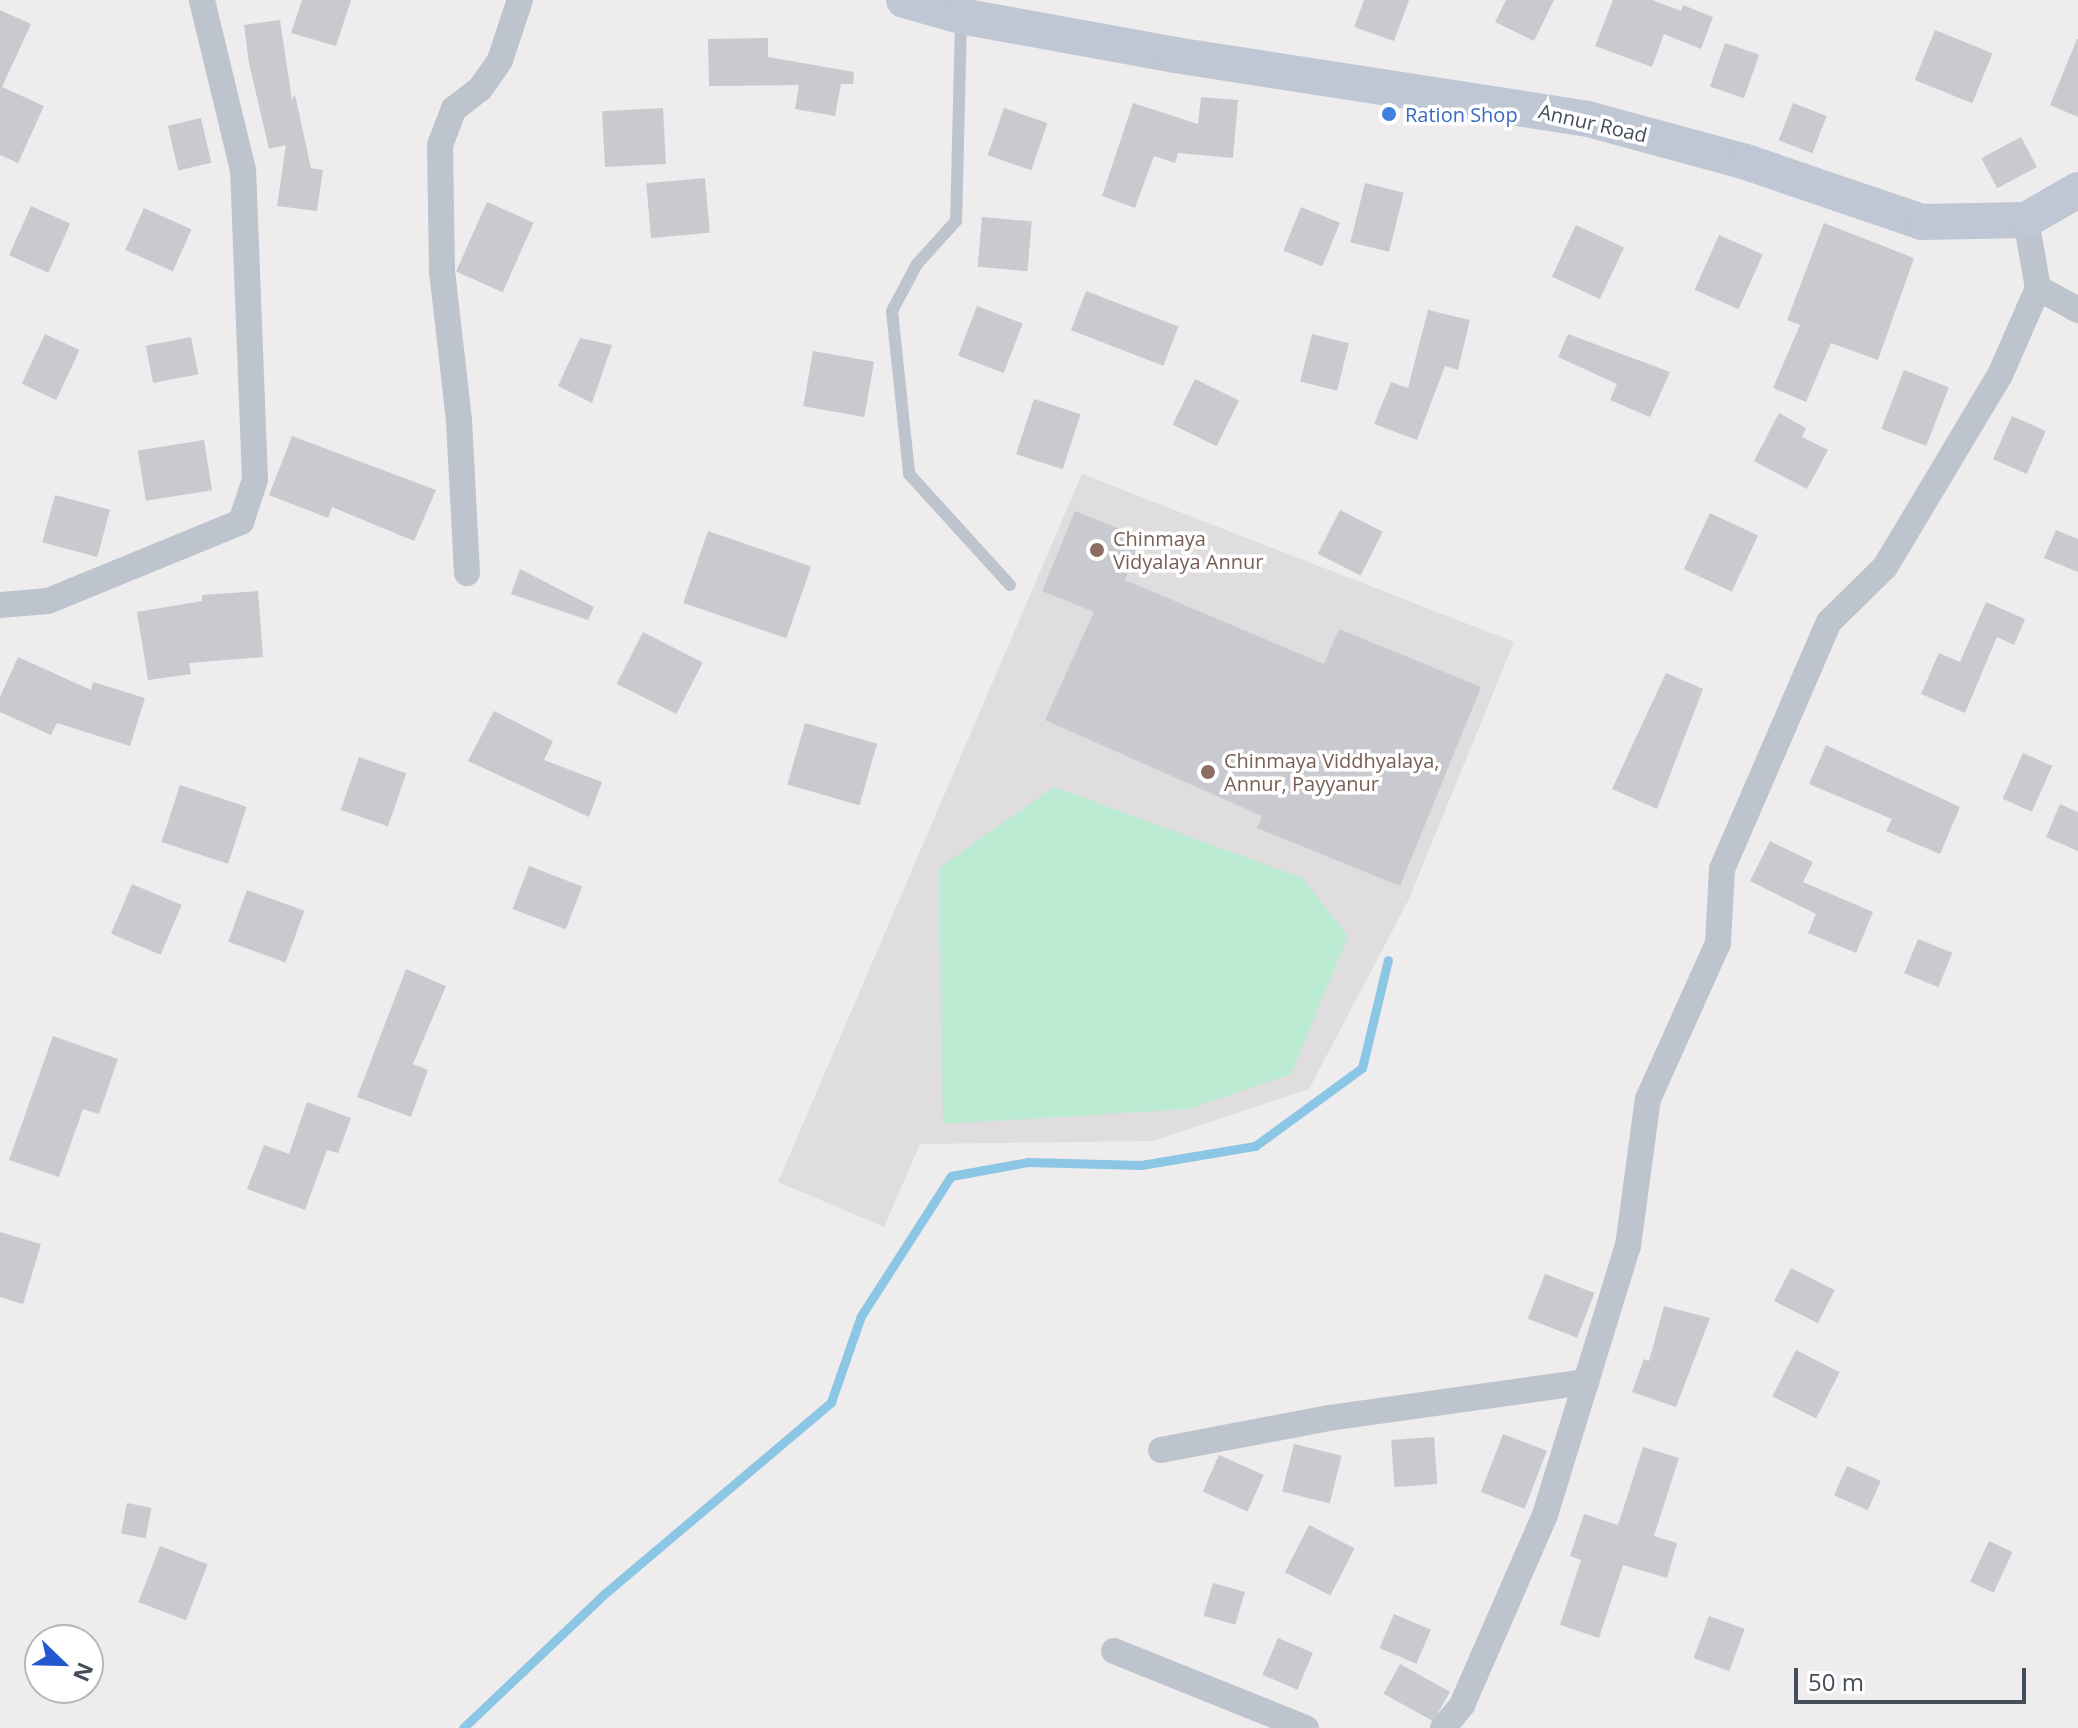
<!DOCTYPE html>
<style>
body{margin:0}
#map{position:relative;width:2078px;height:1728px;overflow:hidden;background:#eeecec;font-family:"Open Sans",sans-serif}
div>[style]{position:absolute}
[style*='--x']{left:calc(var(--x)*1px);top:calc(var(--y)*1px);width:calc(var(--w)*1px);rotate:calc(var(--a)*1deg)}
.education>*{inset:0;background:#dfdddd}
.green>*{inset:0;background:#bcebd4}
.stream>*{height:9px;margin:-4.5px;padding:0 4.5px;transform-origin:4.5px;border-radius:4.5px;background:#8bc6e5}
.building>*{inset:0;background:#c9cad0;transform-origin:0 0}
.service>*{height:12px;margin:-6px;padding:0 6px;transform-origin:6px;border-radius:6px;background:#bdc4cd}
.minor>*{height:26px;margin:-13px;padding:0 13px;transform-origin:13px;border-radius:13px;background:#bdc4cd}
.secondary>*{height:36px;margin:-18px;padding:0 18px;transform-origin:18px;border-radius:18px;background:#bfc6d4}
.dots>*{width:22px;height:22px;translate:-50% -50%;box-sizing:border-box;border:4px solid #fff;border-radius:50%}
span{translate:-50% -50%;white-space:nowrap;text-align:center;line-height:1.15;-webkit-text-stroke:7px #fff;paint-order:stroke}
.shop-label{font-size:20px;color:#366cbe}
.left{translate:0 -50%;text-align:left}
.street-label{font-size:20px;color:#454d58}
.education-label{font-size:20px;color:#785e54}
.north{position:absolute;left:24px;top:1624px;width:80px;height:80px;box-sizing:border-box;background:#fff;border:2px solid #b5b8bc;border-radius:50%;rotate:113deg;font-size:22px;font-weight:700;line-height:32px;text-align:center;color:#454d58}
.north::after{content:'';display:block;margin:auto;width:28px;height:36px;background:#2458d0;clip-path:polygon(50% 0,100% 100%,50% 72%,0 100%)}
.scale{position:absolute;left:1794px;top:1668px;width:232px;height:36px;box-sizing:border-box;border:4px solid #454d58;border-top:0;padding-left:10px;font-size:24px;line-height:28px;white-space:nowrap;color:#454d58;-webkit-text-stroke:6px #fff;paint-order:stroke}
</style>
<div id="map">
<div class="education">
<div style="clip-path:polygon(1082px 474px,1514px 642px,1408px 901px,1309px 1089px,1153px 1141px,920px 1144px,884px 1227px,778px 1182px)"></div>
</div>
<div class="green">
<div style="clip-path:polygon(1054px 787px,1302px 878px,1348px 936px,1291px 1074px,1188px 1109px,943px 1124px,939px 868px)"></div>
</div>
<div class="stream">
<div style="--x:463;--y:1728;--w:193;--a:-43.5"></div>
<div style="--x:603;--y:1595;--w:299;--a:-40.2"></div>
<div style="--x:831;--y:1402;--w:91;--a:-70.8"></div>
<div style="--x:861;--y:1316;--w:166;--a:-57.3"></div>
<div style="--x:951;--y:1176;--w:78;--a:-10.3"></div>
<div style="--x:1028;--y:1162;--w:113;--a:1.5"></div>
<div style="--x:1141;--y:1165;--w:116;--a:-9.5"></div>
<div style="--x:1255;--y:1146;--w:132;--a:-36.1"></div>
<div style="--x:1362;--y:1068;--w:111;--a:-76.5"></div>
</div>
<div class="building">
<div style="clip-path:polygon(302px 0,351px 0,336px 46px,291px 33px)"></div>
<div style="clip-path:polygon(1364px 0,1409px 0,1394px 41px,1354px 27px)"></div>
<div style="clip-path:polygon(1506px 0,1554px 0,1534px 41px,1495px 22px)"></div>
<div style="clip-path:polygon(1613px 0,1652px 0,1681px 11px,1683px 5px,1713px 17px,1701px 49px,1664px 34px,1652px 67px,1595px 46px)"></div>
<div style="clip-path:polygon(0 10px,31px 24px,2px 87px,44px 106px,18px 163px,0 155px)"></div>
<div style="clip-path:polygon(280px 20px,292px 100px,295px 95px,311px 168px,323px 170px,317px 211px,277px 206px,286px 145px,269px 149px,249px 63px,244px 25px)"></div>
<div style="left:1935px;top:30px;width:62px;height:54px;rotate:22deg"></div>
<div style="clip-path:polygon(768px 38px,768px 57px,854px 72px,853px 84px,841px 84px,835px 116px,795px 109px,799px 85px,709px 86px,708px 39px)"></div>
<div style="clip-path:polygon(2077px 39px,2078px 39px,2078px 117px,2050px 105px)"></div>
<div style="left:1725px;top:43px;width:36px;height:46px;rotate:19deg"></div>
<div style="clip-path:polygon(1201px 97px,1238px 100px,1233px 158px,1178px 153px,1175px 163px,1154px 156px,1135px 208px,1102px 196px,1133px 103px,1198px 124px)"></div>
<div style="left:1793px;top:103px;width:36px;height:40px;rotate:21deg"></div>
<div style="left:663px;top:108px;width:56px;height:61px;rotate:87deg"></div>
<div style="left:1004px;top:108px;width:46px;height:50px;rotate:19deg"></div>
<div style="left:201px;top:118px;width:46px;height:34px;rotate:77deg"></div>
<div style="left:2021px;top:137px;width:34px;height:45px;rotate:62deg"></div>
<div style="left:705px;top:178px;width:55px;height:59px;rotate:85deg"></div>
<div style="left:1365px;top:183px;width:40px;height:61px;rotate:14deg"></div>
<div style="left:487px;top:202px;width:51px;height:76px;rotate:24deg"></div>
<div style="left:31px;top:206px;width:43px;height:54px;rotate:24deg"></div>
<div style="left:1301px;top:207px;width:42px;height:47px;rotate:22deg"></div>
<div style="left:144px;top:208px;width:52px;height:46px;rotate:24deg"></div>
<div style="left:982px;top:217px;width:50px;height:50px;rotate:5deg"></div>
<div style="clip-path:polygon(1824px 223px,1914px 258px,1878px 360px,1831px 343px,1806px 402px,1773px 388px,1800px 325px,1787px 320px)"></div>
<div style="left:1576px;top:225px;width:53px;height:57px;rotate:25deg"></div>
<div style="left:1719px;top:235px;width:48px;height:60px;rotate:24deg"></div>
<div style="left:1086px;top:291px;width:99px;height:42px;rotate:21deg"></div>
<div style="left:977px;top:306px;width:49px;height:53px;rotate:21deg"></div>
<div style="clip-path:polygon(1428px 310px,1470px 320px,1458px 370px,1445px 366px,1417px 440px,1374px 424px,1391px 382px,1408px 388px)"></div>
<div style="left:45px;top:334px;width:38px;height:55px;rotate:25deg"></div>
<div style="left:1312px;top:334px;width:38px;height:49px;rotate:14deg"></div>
<div style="clip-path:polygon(1568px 334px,1670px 372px,1650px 417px,1610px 400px,1617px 384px,1558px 357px)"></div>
<div style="left:191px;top:337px;width:38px;height:46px;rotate:79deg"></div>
<div style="clip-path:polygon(580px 338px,612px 345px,592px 403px,558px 386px)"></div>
<div style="left:813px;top:351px;width:62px;height:56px;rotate:10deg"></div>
<div style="left:1904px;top:370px;width:48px;height:63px;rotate:21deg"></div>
<div style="left:1195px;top:379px;width:49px;height:51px;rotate:26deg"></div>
<div style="left:1034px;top:399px;width:49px;height:58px;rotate:18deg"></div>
<div style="clip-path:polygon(1779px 413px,1806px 428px,1802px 437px,1828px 450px,1807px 489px,1754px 461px)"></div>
<div style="left:2012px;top:416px;width:37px;height:47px;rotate:24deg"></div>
<div style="clip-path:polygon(292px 436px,436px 490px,414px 541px,332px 507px,328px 518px,269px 495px)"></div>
<div style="left:204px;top:440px;width:51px;height:67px;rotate:81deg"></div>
<div style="left:55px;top:495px;width:57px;height:49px;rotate:15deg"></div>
<div style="left:1340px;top:510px;width:48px;height:49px;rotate:27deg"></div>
<div style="clip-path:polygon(1075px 511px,1142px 538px,1125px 580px,1324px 664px,1339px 629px,1481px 687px,1400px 886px,1257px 828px,1262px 816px,1045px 720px,1094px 612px,1042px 591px)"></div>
<div style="left:1710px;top:513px;width:53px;height:62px;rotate:25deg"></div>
<div style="clip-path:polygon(2056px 530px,2078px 539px,2078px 572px,2044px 558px)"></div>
<div style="left:708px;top:531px;width:109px;height:76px;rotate:19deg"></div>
<div style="clip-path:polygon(520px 569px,594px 607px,588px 620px,511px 594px)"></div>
<div style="clip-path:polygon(258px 591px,263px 657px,189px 663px,191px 674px,148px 680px,137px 612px,202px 601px,202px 595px)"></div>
<div style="clip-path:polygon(1986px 602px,2025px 619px,2014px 645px,1997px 637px,1965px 713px,1921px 694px,1939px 653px,1960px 662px)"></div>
<div style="left:643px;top:632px;width:67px;height:58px;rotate:27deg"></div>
<div style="clip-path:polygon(18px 657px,91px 690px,93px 682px,145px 698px,130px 746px,57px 723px,51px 735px,0 712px,0 697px)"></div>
<div style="clip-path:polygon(1666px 673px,1703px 689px,1657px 809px,1612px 789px)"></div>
<div style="clip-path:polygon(494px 711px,553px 741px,544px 760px,602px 782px,589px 817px,468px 761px)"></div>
<div style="left:805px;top:723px;width:75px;height:64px;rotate:16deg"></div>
<div style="clip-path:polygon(1826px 745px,1960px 807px,1940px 854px,1886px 831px,1892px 819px,1809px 784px)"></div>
<div style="left:2023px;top:753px;width:32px;height:50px;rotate:24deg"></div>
<div style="left:359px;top:757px;width:50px;height:56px;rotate:19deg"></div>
<div style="left:180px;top:785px;width:70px;height:60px;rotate:18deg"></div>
<div style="clip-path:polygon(2060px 804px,2078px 812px,2078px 851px,2046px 837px)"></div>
<div style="clip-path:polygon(1770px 841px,1813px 862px,1803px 882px,1873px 912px,1856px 953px,1808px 933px,1816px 914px,1750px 881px)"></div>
<div style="left:529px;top:866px;width:57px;height:46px;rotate:21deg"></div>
<div style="left:132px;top:884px;width:54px;height:54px;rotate:23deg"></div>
<div style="left:247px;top:890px;width:61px;height:55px;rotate:20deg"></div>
<div style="left:1918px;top:939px;width:37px;height:37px;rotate:22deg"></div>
<div style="clip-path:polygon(406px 969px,446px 986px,413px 1064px,428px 1070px,411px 1117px,357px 1097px)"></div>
<div style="clip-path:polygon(53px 1036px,118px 1059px,99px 1114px,83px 1109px,59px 1177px,9px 1160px)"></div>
<div style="clip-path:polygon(307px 1102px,351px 1118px,338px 1153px,327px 1150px,305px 1210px,247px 1189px,264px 1145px,289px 1154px)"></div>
<div style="clip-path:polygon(0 1232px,41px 1244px,23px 1304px,0 1297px)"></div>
<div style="left:1791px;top:1268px;width:49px;height:37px;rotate:27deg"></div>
<div style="left:1545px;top:1274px;width:53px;height:48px;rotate:21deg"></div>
<div style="clip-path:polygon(1664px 1306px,1710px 1318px,1676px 1407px,1632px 1392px,1644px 1359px,1649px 1361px)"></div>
<div style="left:1796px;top:1350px;width:49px;height:52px;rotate:27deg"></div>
<div style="left:1503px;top:1434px;width:47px;height:62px;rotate:21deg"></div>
<div style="left:1434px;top:1437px;width:47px;height:43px;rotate:86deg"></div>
<div style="left:1294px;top:1444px;width:49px;height:49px;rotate:14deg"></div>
<div style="clip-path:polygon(1643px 1447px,1679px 1458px,1654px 1536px,1677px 1543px,1667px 1578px,1623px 1565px,1599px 1638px,1560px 1625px,1581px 1560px,1570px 1556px,1584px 1514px,1618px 1525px)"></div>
<div style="left:1219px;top:1455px;width:49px;height:40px;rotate:24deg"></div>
<div style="left:1847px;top:1466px;width:37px;height:32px;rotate:24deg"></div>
<div style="left:127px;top:1503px;width:25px;height:31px;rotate:11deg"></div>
<div style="left:1309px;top:1525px;width:51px;height:53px;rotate:27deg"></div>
<div style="left:1989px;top:1541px;width:26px;height:45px;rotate:25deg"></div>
<div style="left:160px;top:1546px;width:51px;height:60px;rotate:21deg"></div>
<div style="left:1213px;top:1583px;width:33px;height:34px;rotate:16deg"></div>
<div style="left:1394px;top:1614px;width:40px;height:37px;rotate:23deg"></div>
<div style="left:1709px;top:1616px;width:38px;height:45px;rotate:20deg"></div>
<div style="left:1278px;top:1638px;width:38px;height:40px;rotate:23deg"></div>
<div style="left:1400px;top:1664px;width:57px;height:34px;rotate:29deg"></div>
</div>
<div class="service">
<div style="--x:961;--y:20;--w:201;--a:91.4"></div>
<div style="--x:956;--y:221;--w:58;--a:132.2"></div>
<div style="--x:917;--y:264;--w:53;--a:118"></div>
<div style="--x:892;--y:311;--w:164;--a:84"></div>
<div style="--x:909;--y:474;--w:150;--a:47.7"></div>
</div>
<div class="minor">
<div style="--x:2026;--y:220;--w:69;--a:80"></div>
<div style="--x:2038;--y:288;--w:46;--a:28.8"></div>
<div style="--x:467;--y:573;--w:153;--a:-93"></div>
<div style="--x:459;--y:420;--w:150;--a:-96.5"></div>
<div style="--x:442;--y:271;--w:126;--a:-90.9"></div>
<div style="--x:440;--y:145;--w:39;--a:-69"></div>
<div style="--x:454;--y:109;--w:33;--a:-38"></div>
<div style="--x:480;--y:89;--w:35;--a:-55"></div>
<div style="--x:500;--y:60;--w:63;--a:-71.6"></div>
<div style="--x:0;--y:605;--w:48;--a:-4.8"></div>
<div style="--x:48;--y:601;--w:209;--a:-22.3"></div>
<div style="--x:241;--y:522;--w:44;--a:-71.6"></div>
<div style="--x:255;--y:480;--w:310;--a:-92.2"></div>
<div style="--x:243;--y:170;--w:175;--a:-103.6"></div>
<div style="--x:1161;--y:1450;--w:171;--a:-10.8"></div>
<div style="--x:1329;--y:1418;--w:260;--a:-8"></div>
<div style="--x:1114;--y:1651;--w:207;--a:21.9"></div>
<div style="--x:1443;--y:1728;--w:30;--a:-50"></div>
<div style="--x:1462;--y:1705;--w:207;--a:-66.4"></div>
<div style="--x:1545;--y:1515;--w:282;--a:-72.9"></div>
<div style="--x:1628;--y:1246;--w:148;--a:-82.3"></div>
<div style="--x:1648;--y:1099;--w:171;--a:-65.8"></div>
<div style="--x:1718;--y:943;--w:74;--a:-86.9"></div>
<div style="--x:1722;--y:869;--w:269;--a:-66.6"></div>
<div style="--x:1829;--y:622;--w:78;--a:-44.5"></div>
<div style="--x:1885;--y:567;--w:224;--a:-59.1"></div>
<div style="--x:2000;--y:375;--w:95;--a:-66.4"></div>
</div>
<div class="secondary">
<div style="--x:904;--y:0;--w:59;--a:15.7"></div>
<div style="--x:961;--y:16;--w:218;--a:10.3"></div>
<div style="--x:1175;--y:55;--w:418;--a:8.8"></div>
<div style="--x:1588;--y:119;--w:164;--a:15.2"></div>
<div style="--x:1746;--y:162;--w:186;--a:18.8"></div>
<div style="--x:1922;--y:222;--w:104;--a:-1.1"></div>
<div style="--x:2026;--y:220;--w:60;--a:-30"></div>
</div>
<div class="dots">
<div style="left:1389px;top:114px;background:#3f7fe0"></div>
<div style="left:1097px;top:550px;background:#8d6e63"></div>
<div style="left:1208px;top:772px;background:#8d6e63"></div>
</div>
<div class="shop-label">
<span class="left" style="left:1405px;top:114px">Ration Shop</span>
</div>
<div class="street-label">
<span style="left:1593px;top:123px;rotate:13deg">Annur Road</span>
</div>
<div class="education-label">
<span class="left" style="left:1113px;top:550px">Chinmaya<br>Vidyalaya Annur</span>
<span class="left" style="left:1224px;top:772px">Chinmaya Viddhyalaya,<br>Annur, Payyanur</span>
</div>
<div class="north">N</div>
<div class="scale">50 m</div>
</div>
